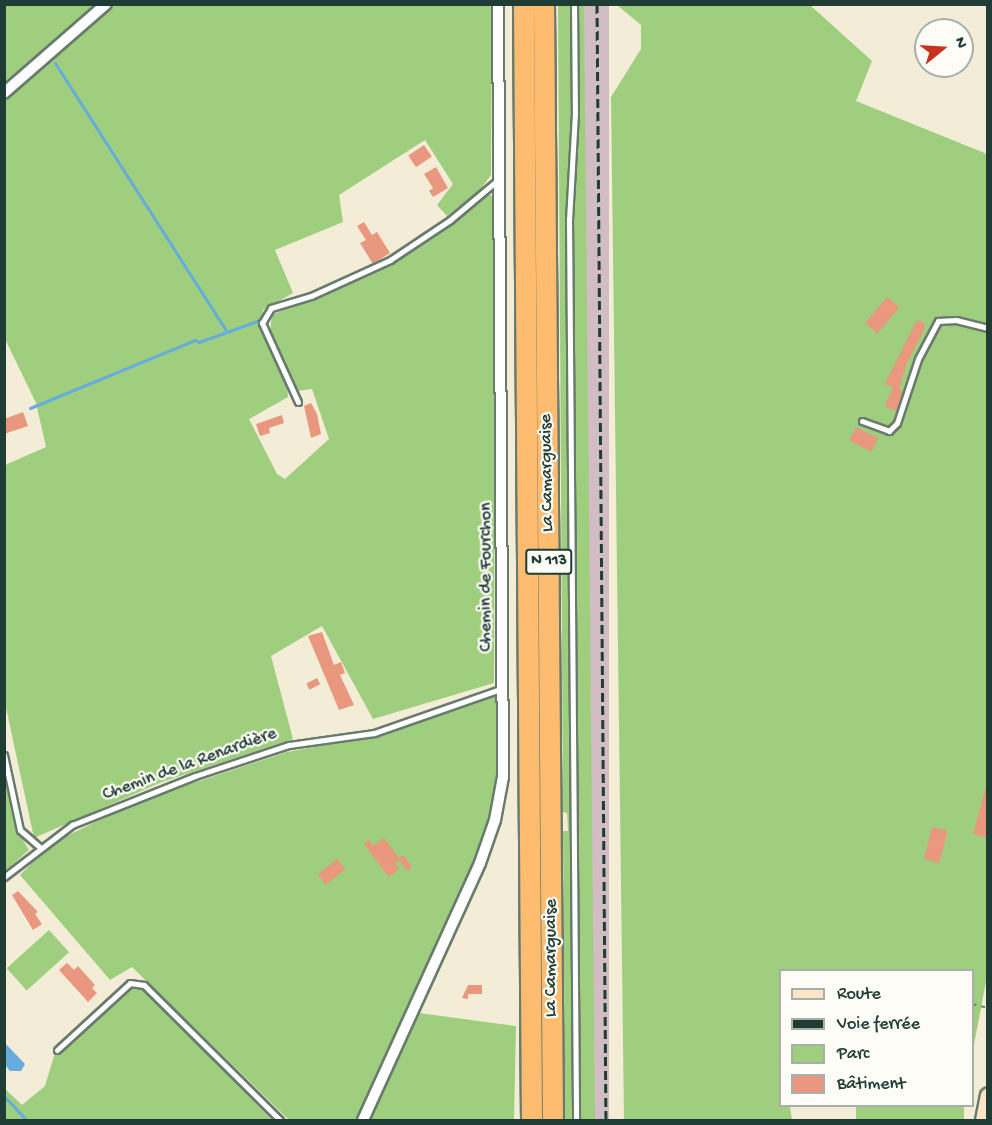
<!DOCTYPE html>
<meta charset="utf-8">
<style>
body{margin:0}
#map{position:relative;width:992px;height:1125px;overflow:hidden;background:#f3edd7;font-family:"Gochi Hand",sans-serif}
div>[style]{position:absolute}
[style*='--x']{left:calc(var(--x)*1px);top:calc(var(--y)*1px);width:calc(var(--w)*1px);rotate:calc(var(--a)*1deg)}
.industrial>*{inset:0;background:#d2bdc5;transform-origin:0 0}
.green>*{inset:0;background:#9fcf7e;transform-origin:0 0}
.water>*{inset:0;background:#66addd}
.stream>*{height:3px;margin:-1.5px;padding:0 1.5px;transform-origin:1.5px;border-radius:1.5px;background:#66addd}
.building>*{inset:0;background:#ea977f;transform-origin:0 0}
.path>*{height:2px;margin-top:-1px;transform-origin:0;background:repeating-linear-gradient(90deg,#697b6d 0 4.5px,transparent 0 9px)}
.roads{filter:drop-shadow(2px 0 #697b6d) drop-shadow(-2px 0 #697b6d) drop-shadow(0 2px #697b6d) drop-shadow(0 -2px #697b6d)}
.lane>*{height:5px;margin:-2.5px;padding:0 2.5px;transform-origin:2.5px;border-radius:2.5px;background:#fff}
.street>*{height:10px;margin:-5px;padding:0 5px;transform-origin:5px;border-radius:5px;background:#fff}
.secondary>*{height:15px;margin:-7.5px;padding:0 7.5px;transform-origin:7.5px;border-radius:7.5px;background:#ffe4c6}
.highway>*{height:20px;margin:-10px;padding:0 10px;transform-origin:10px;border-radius:10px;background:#febc70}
.rail>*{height:3px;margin-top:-1.5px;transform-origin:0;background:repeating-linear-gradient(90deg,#1f3d34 0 9px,transparent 0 13.5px)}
span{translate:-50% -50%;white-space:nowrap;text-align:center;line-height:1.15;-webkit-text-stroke:4.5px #fdfcf7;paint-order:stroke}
.shield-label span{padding:2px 4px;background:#fdfcf7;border:2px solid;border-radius:4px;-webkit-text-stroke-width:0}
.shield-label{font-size:16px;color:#1f3d34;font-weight:700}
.street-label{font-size:18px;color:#1f3d34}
.frame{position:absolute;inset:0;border:6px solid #1f3d34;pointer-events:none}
.legend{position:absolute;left:779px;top:969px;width:195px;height:138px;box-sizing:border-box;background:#fdfcf7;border:2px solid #a4b0a9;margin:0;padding:8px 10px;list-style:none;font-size:18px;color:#1f3d34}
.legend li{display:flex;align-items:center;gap:12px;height:30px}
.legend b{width:30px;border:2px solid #a4b0a9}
.north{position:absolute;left:914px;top:18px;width:60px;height:60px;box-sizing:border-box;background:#fdfcf7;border:2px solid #a4b0a9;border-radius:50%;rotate:72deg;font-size:16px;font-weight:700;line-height:24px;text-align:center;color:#1f3d34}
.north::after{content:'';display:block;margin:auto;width:21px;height:27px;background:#c8321e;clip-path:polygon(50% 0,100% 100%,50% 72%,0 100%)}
</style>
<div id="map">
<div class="industrial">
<div style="left:584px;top:5px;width:25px;height:1115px"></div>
</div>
<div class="green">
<div style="clip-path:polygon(5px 4px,96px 4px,96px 5px,5px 84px)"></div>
<div style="clip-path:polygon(111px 5px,492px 5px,491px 175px,480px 190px,447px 216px,437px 205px,453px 184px,425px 140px,339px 195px,343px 222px,275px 250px,293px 293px,263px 310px,260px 330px,287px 384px,288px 397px,249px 419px,277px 474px,285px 479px,329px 439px,312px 389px,297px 391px,270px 331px,272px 315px,372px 273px,427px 241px,487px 193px,496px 198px,494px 683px,373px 719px,322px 626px,271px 656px,293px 739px,162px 782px,34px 838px,5px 703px,5px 465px,46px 447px,36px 403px,5px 339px,5px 98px)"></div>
<div style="clip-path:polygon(558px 5px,584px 5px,595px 1120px,565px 1120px,563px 831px,568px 831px,567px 813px,563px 812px)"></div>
<div style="clip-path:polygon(617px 5px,810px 5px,872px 61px,856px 101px,987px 154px,988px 971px,973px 1050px,972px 970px,780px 970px,780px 1106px,790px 1106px,792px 1120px,624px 1120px,611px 97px,641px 49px,641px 25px)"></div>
<div style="clip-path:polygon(497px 695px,500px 696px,499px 753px,492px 815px,440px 947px,409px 1002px,356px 1120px,289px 1120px,132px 967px,110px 980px,20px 875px,52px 843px,139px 801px,287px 752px,386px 734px)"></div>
<div style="clip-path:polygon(4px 777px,16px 828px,29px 850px,5px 871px)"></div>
<div style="left:49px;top:930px;width:30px;height:57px;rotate:48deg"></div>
<div style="clip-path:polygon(134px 983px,145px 991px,272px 1120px,5px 1120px,4px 1088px,22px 1105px,45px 1086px,54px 1056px)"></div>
<div style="clip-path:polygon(419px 1013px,516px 1026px,514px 1120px,369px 1120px)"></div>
<div style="left:856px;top:1106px;width:108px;height:14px"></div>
</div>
<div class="water">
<div style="clip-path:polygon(4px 1042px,25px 1064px,21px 1071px,10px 1071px,5px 1065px)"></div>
</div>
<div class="stream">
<div style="--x:55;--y:63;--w:316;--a:57.4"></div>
<div style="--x:30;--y:408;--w:178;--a:-22.4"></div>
<div style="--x:195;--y:340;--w:4;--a:27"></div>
<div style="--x:199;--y:342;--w:62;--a:-19.9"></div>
<div style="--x:4;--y:1096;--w:33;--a:47"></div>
</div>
<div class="building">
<div style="left:424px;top:145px;width:14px;height:19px;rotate:56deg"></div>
<div style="clip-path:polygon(436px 167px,448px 188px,433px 197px,429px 191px,433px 188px,424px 174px)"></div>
<div style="clip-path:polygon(364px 222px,372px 235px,377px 232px,390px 253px,373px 264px,360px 243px,366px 240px,357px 226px)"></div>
<div style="left:887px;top:297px;width:16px;height:34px;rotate:40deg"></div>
<div style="clip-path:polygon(917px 320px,925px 324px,924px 330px,906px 365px,899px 389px,904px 392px,896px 411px,885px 406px,893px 387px,885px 384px)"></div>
<div style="clip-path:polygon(311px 403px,317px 414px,321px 434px,311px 438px,304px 406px)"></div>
<div style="clip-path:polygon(23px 412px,28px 426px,4px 434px,4px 419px)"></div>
<div style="clip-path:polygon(282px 415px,284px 423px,269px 428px,270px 433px,260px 436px,256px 424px)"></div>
<div style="left:856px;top:427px;width:25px;height:15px;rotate:27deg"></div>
<div style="clip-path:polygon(322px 632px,334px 665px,341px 662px,345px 673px,340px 675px,354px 705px,339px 710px,308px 636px)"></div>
<div style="left:317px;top:678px;width:7px;height:12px;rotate:63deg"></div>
<div style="clip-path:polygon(987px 783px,987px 838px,973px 834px)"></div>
<div style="left:932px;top:827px;width:16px;height:33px;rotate:14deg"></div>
<div style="clip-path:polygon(384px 838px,399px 858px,403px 855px,412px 867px,407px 871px,400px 861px,395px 863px,399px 869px,389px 877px,364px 844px,369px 840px,373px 846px)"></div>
<div style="left:337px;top:859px;width:13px;height:25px;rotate:51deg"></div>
<div style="clip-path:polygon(18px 891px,38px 912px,35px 914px,42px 924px,33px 930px,12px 895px)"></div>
<div style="clip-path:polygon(67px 963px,74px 970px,78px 966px,95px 985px,92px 988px,97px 993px,88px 1002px,59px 970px)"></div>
<div style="clip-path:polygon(468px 985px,482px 985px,482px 994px,468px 994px,468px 999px,462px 998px)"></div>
</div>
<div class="path">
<div style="--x:972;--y:1004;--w:16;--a:14"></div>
</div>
<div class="roads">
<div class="lane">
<div style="--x:574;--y:4;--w:109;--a:89.5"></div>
<div style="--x:575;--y:113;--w:106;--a:93.2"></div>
<div style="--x:569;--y:219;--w:901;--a:89.55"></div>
<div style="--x:298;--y:402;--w:87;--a:-114.5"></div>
<div style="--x:262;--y:323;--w:17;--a:-59"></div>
<div style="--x:271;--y:308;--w:42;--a:-16.7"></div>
<div style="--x:311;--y:296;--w:87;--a:-24.5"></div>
<div style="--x:390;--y:260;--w:72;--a:-33.7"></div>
<div style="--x:450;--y:220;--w:64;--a:-39.9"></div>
<div style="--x:862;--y:421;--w:29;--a:20"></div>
<div style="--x:889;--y:431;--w:11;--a:-45"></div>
<div style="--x:897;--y:423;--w:67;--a:-71.8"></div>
<div style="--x:918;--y:359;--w:43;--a:-62.2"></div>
<div style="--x:938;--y:321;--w:18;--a:-3"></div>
<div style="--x:956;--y:320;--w:33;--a:14"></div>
<div style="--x:4;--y:755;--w:77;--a:78"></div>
<div style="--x:20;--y:830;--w:28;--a:41"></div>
<div style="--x:4;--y:877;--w:86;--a:-37.4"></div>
<div style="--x:72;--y:825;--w:132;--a:-21.7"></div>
<div style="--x:195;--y:776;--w:99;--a:-18.3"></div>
<div style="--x:289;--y:745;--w:86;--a:-8"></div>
<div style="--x:374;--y:733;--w:137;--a:-19.2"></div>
<div style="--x:57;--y:1050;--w:99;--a:-42.5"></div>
<div style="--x:130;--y:983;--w:14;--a:8"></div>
<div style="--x:144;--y:985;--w:192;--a:44.8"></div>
</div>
<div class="street">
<div style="--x:4;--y:93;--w:135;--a:-41.1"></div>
<div style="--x:363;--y:1120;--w:282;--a:-65.5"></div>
<div style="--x:480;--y:863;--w:46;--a:-70.8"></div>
<div style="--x:495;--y:820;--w:44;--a:-79.5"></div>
<div style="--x:503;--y:777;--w:773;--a:-90.37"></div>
</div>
<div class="secondary">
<div style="--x:983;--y:1120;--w:25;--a:-79"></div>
</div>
<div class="highway">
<div style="--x:524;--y:4;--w:1116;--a:89.59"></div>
<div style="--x:544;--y:4;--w:1116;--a:89.54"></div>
</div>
</div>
<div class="rail">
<div style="--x:597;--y:4;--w:1116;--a:89.54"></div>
</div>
<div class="shield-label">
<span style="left:549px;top:562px">N 113</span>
</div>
<div class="street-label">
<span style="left:548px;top:473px;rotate:-91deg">La Camarguaise</span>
<span style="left:487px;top:577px;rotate:-90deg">Chemin de Fourchon</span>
<span style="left:190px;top:765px;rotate:-20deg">Chemin de la Renardière</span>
<span style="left:552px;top:958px;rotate:-90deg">La Camarguaise</span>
</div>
<div class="frame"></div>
<ul class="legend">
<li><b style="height:8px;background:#ffe4c6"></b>Route</li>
<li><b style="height:8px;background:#1f3d34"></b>Voie ferrée</li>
<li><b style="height:16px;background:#9fcf7e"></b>Parc</li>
<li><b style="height:16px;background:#ea977f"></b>Bâtiment</li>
</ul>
<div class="north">N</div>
</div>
